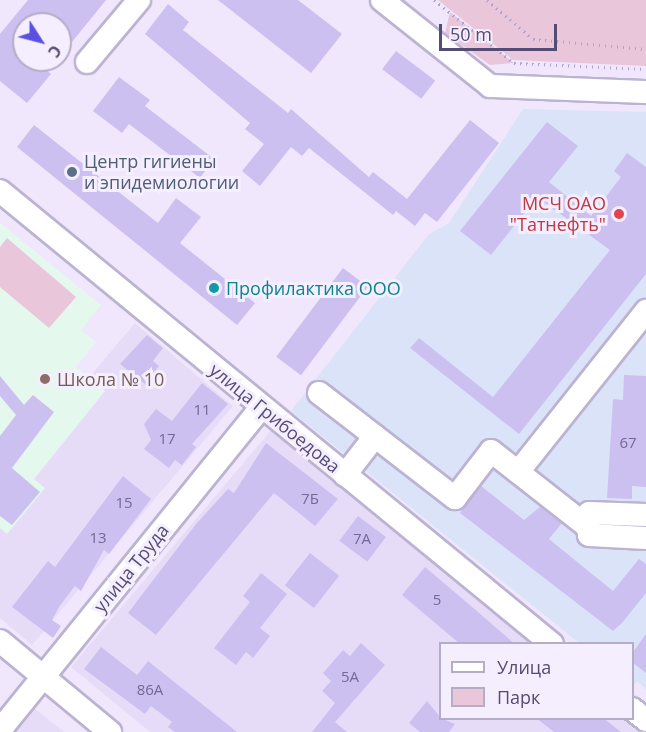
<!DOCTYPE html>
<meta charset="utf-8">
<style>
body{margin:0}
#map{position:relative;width:646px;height:732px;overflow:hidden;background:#f1e7fc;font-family:"Open Sans",sans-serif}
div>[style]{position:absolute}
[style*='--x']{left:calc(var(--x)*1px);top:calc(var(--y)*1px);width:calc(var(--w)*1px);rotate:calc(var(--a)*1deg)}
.residential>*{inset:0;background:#e7dcf8}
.education>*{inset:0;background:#e4f8ee}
.medical>*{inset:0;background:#dbe3f9}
.green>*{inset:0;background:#e9c6da}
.building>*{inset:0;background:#ccc0f0;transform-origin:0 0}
.path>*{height:3px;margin-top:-1.5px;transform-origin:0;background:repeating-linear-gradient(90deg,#aea3d6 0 1.5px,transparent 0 6px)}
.roads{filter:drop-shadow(2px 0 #bcb3d2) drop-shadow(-2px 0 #bcb3d2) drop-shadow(0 2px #bcb3d2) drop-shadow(0 -2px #bcb3d2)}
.minor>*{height:22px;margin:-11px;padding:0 11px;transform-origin:11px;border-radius:11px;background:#fff}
.dots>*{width:16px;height:16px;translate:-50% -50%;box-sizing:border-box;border:3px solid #f5eefe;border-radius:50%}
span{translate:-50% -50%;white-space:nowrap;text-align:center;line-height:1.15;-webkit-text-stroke:6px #f5eefe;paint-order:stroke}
.number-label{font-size:15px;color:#726994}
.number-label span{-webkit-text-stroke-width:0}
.service-label{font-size:18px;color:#4e5e75}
.left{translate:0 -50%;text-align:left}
.health-label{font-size:18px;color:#be3a42}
.right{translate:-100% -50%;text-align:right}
.culture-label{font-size:18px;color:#0d838f}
.education-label{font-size:18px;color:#785e54}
.street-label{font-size:18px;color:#544c75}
.legend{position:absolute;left:439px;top:642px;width:195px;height:78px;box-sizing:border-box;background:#f5eefe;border:2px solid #b5adc7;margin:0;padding:8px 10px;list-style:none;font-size:18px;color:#544c75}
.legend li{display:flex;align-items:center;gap:12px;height:30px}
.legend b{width:30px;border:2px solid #b5adc7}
.north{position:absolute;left:12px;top:12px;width:60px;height:60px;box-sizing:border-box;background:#f5eefe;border:2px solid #b5adc7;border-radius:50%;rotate:126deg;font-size:16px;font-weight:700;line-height:24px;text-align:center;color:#544c75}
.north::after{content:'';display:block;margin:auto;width:21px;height:27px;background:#5b51e1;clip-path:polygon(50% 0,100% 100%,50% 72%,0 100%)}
.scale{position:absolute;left:439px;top:24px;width:118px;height:27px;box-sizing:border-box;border:3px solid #544c75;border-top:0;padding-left:8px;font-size:18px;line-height:21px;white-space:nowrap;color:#544c75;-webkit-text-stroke:4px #f5eefe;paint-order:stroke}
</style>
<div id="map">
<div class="residential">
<div style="clip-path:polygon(135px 323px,233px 406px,32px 645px,0 618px,0 387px,70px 400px)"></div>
<div style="clip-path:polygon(272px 429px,534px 643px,440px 644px,440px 718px,625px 719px,641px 732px,150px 732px,71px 667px)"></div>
<div style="clip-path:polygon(32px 706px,64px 732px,12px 732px)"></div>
</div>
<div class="education">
<div style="clip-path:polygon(0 223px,101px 305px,81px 330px,96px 342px,76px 367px,105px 391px,34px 479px,45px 488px,7px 534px,0 528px)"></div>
</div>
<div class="medical">
<div style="clip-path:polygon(523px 109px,646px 112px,646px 689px,637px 681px,633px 686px,632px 644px,579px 643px,291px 411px,429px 234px,449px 223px)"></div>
</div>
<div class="green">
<div style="clip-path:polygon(438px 0,646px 0,646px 66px,513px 60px)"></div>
<div style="clip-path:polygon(450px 12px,514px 63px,490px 65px,445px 33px)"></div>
<div style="clip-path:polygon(7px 238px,76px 297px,49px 328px,0 287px,0 247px)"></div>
</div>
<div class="building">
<div style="clip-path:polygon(28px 0,106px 0,72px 42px,60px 33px,60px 24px,24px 24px,24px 60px,35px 60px,51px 74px,27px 103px,0 81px,0 34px)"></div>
<div style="clip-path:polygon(218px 0,298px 0,342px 34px,311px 73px)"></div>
<div style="clip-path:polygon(168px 4px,189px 22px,183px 30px,288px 113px,291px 109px,369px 177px,373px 172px,407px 199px,470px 120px,499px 143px,437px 222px,425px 213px,415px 226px,396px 211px,393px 215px,309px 148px,302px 156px,291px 147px,260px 186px,242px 171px,264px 144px,245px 129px,250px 123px,145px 34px)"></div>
<div style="left:396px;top:51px;width:49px;height:23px;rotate:37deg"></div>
<div style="clip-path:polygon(119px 77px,150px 100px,145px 106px,214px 159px,200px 178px,129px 124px,122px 133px,93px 111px)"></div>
<div style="clip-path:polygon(547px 122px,578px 146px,549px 182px,591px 216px,621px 177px,614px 171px,627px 153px,646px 167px,646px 274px,519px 434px,410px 348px,419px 338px,493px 397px,610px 250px,537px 197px,491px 255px,460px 231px)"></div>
<div style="clip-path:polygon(34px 125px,158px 223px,176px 198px,201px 217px,180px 243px,255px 303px,237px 325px,17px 147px)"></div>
<div style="left:343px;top:268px;width:31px;height:111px;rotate:37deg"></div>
<div style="clip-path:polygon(147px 335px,163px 348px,153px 361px,159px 366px,145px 384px,120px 364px)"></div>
<div style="clip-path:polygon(624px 375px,646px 376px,646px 487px,632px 486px,632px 499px,607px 498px,613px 399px,623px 400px)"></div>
<div style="clip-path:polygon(0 376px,24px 405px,33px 395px,54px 412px,12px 468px,40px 492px,12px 525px,0 516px,0 436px,16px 415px,0 396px)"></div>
<div style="clip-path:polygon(202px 383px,228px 404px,192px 444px,196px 447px,182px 465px,175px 460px,169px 468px,144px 449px,151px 440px,144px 424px,156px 409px,172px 421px)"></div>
<div style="clip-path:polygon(266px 443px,338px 499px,315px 526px,274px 493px,156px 635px,128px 613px,196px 524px,228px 489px,234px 493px)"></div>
<div style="clip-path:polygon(123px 476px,151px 499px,109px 554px,104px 550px,81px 591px,75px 586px,59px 607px,52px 620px,61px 626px,53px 638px,12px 607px,48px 561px,55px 567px)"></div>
<div style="clip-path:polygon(481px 486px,524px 520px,540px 507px,562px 523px,549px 539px,613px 591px,639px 559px,646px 564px,646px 593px,622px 623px,613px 631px,460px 513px)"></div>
<div style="left:358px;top:516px;width:35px;height:31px;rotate:37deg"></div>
<div style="left:310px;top:553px;width:37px;height:41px;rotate:38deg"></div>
<div style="clip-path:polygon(425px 567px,471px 606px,515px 644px,460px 644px,402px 595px)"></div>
<div style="clip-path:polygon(261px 573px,287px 594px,260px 628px,270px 636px,253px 658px,246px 652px,236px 665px,214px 648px,250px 602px,243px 596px)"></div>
<div style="clip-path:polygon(646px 634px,646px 673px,633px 663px,633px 652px)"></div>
<div style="clip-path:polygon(361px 643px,385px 665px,335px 722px,347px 732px,312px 732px,335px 703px,322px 691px,331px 681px,323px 673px,343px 650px,350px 656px)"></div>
<div style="clip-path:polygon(101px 647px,137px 675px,148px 661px,237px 732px,175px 732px,168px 727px,172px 722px,151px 706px,145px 714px,84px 669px)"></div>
<div style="clip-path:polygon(427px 701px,441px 718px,455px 724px,449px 732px,420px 732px,409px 723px)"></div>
<div style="clip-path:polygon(536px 718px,603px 718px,621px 732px,554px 732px)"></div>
</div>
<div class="path">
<div style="--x:434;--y:0;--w:102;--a:38.2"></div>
<div style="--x:514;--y:63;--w:132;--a:2.6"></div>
<div style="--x:487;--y:0;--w:60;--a:40.3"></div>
<div style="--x:533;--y:39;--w:113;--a:5.1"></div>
</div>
<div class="roads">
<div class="minor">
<div style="--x:382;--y:0;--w:138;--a:38.5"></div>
<div style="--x:490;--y:86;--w:156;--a:2.2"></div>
<div style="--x:87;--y:62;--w:81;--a:-50"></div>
<div style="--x:0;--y:191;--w:714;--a:39.37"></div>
<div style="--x:319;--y:393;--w:172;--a:37.7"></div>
<div style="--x:455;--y:498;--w:59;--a:-52.5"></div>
<div style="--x:491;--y:451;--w:123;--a:38.1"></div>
<div style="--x:518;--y:472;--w:206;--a:-51.5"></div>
<div style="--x:345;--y:475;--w:49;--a:-52.4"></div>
<div style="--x:646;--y:515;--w:57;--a:-178"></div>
<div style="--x:589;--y:513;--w:14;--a:94"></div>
<div style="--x:588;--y:527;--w:8;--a:83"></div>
<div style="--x:589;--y:535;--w:57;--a:3"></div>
<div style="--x:0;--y:641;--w:143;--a:39.6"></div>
<div style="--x:632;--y:709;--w:18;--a:38"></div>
<div style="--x:0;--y:730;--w:416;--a:-51"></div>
</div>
</div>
<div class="dots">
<div style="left:72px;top:172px;background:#5c6f8a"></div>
<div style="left:619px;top:214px;background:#e0444e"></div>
<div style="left:214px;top:288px;background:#0f9aa8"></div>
<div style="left:45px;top:379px;background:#8d6e63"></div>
</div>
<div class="number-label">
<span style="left:202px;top:410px">11</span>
<span style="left:167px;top:439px">17</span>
<span style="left:628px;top:443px">67</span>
<span style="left:310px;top:499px">7Б</span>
<span style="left:124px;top:503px">15</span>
<span style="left:98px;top:538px">13</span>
<span style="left:362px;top:539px">7А</span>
<span style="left:437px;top:600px">5</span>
<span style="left:350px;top:677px">5А</span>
<span style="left:150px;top:690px">86А</span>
</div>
<div class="service-label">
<span class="left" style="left:84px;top:172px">Центр гигиены<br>и эпидемиологии</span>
</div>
<div class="health-label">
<span class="right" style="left:606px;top:214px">МСЧ ОАО<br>"Татнефть"</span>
</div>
<div class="culture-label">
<span class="left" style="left:226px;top:288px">Профилактика ООО</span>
</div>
<div class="education-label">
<span class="left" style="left:57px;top:379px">Школа № 10</span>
</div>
<div class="street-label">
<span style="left:275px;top:418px;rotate:39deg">улица Грибоедова</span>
<span style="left:131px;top:568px;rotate:-51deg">улица Труда</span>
</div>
<ul class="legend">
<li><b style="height:8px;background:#fff"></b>Улица</li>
<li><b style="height:16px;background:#e9c6da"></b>Парк</li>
</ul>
<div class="north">С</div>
<div class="scale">50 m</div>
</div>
